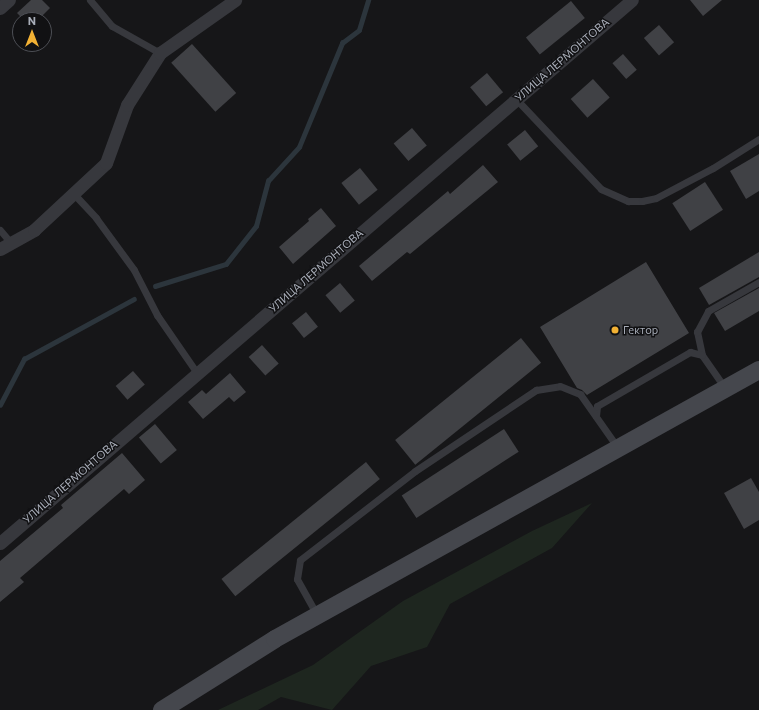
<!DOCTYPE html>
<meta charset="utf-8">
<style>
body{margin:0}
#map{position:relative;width:759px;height:710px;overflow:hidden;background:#161618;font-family:Commissioner,sans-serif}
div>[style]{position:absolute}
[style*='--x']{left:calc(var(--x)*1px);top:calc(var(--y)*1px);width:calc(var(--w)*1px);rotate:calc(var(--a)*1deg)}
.green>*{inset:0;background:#1e261f}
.stream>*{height:4.5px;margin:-2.25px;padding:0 2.25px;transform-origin:2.25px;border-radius:2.25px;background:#2c353c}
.building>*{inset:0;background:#404145;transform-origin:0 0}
.lane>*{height:7px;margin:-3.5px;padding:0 3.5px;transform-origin:3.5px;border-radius:3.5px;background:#37383d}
.street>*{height:13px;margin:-6.5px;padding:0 6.5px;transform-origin:6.5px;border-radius:6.5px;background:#37383d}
.secondary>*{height:18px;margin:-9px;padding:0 9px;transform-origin:9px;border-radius:9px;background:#45474d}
.dots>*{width:11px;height:11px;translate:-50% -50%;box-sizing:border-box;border:2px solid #111113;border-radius:50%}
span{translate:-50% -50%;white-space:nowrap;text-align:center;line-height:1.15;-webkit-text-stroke:3px #111113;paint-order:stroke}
.street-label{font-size:11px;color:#a8adb8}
.poi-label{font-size:11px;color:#a8adb8}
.left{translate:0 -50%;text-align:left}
.north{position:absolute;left:12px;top:12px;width:40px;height:40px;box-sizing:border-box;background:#111113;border:1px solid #4d4f55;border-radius:50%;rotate:0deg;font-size:11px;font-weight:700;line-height:16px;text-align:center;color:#a8adb8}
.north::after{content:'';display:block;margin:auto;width:14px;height:18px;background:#f2b134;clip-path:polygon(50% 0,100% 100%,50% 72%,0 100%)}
</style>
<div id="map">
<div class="green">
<div style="clip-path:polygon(592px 503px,552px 548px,450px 604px,427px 647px,371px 666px,332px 710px,281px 697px,258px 710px,218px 710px,313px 665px,403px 601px,532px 531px)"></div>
</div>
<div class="stream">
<div style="--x:155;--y:286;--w:74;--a:-17.2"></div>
<div style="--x:226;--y:264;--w:48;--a:-51.7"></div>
<div style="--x:256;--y:226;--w:47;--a:-75.1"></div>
<div style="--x:268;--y:181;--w:46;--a:-47.6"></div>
<div style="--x:299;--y:147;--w:113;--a:-67.5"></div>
<div style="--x:342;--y:43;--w:21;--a:-37"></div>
<div style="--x:359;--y:30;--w:31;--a:-73"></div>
<div style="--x:0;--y:405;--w:52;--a:-62.4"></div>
<div style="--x:24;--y:359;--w:125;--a:-28.6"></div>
</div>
<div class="building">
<div style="clip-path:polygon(31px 0,42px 0,50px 8px,38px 20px,24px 20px,17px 13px)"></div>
<div style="clip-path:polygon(690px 0,722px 0,703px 16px)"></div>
<div style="left:571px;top:1px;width:22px;height:58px;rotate:51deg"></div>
<div style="left:659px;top:25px;width:23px;height:20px;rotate:49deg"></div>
<div style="left:192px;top:44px;width:66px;height:28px;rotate:48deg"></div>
<div style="left:623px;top:54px;width:21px;height:14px;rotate:49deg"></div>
<div style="left:487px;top:73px;width:25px;height:22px;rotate:50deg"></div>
<div style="left:593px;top:79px;width:25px;height:30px;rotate:48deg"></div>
<div style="left:412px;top:128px;width:23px;height:24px;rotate:50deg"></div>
<div style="left:525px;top:130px;width:21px;height:23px;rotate:51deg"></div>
<div style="clip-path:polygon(759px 154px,759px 191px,746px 199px,730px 171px)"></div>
<div style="clip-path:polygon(483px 165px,498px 182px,410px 254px,407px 252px,372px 281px,359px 266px,448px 191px,450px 194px)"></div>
<div style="left:360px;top:168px;width:28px;height:24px;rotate:51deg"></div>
<div style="left:705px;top:182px;width:33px;height:39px;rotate:57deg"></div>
<div style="clip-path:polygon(321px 208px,336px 226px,293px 264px,279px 247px,309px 221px,308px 219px)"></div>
<div style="clip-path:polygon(759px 252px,759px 277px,709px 305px,699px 288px)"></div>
<div style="clip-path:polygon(646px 262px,689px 333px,587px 395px,582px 390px,577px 388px,540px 327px)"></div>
<div style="left:340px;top:283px;width:23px;height:19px;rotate:50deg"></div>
<div style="clip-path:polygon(759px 288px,759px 311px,725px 331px,714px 313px)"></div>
<div style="left:306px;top:312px;width:19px;height:18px;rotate:51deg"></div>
<div style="left:521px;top:338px;width:32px;height:162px;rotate:51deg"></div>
<div style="left:262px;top:345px;width:25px;height:18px;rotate:48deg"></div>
<div style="left:133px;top:371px;width:18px;height:23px;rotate:49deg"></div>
<div style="clip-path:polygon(230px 373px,246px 392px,234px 402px,229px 397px,203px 419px,188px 402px,202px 390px,206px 394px)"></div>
<div style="left:155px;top:424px;width:34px;height:21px;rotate:50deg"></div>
<div style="left:504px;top:429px;width:27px;height:122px;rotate:57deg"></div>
<div style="clip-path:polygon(122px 453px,145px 480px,129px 494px,124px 489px,20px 578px,24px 582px,0 602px,0 561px,63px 508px,61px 505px)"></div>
<div style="left:366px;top:462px;width:22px;height:186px;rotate:51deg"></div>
<div style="clip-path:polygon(751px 478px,759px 492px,759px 520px,744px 529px,724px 493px)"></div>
</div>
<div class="lane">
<div style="--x:90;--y:0;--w:34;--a:50"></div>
<div style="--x:112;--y:26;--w:55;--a:29.4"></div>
<div style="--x:516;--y:99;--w:124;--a:46.6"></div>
<div style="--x:601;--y:189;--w:30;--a:24"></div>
<div style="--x:628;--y:201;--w:14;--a:0"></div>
<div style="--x:642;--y:201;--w:14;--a:-12"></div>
<div style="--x:656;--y:198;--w:64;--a:-27.8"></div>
<div style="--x:713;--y:168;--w:54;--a:-32.2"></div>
<div style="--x:73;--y:193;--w:34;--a:47"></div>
<div style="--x:96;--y:218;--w:64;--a:53.8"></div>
<div style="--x:134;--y:270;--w:51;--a:62.9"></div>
<div style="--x:157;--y:315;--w:70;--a:55.4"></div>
<div style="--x:0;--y:230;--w:17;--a:50"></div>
<div style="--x:725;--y:388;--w:40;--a:-124.9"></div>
<div style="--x:702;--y:355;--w:24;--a:-102"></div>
<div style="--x:697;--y:332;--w:24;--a:-62"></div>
<div style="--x:708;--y:311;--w:59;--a:-29.6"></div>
<div style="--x:596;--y:416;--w:10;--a:-84"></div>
<div style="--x:597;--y:406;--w:108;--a:-30.1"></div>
<div style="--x:690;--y:352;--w:12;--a:14"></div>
<div style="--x:317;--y:615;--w:41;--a:-119.1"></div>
<div style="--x:297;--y:579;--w:19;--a:-81"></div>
<div style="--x:300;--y:560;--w:145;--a:-37.7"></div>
<div style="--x:415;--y:471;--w:146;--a:-33.8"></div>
<div style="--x:536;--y:390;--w:24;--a:-9"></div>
<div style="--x:560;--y:386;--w:22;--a:22"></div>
<div style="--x:580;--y:394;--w:66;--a:54.9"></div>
</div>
<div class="street">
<div style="--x:0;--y:8;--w:12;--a:-42"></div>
<div style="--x:0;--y:249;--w:39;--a:-29"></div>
<div style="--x:34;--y:230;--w:98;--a:-42.9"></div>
<div style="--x:106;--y:163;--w:62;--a:-70.1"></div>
<div style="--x:127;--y:105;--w:62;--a:-57.6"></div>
<div style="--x:160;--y:53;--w:92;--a:-35.2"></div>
<div style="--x:0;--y:543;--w:833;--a:-40.67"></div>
</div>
<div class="secondary">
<div style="--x:162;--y:710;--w:133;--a:-32.1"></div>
<div style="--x:275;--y:639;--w:554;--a:-29.06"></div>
</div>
<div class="dots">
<div style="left:615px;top:330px;background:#f2b134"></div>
</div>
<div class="street-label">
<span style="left:562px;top:60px;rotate:-41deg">УЛИЦА ЛЕРМОНТОВА</span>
<span style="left:316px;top:271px;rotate:-41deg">УЛИЦА ЛЕРМОНТОВА</span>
<span style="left:70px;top:482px;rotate:-41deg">УЛИЦА ЛЕРМОНТОВА</span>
</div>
<div class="poi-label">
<span class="left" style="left:623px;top:330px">Гектор</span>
</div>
<div class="north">N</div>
</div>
